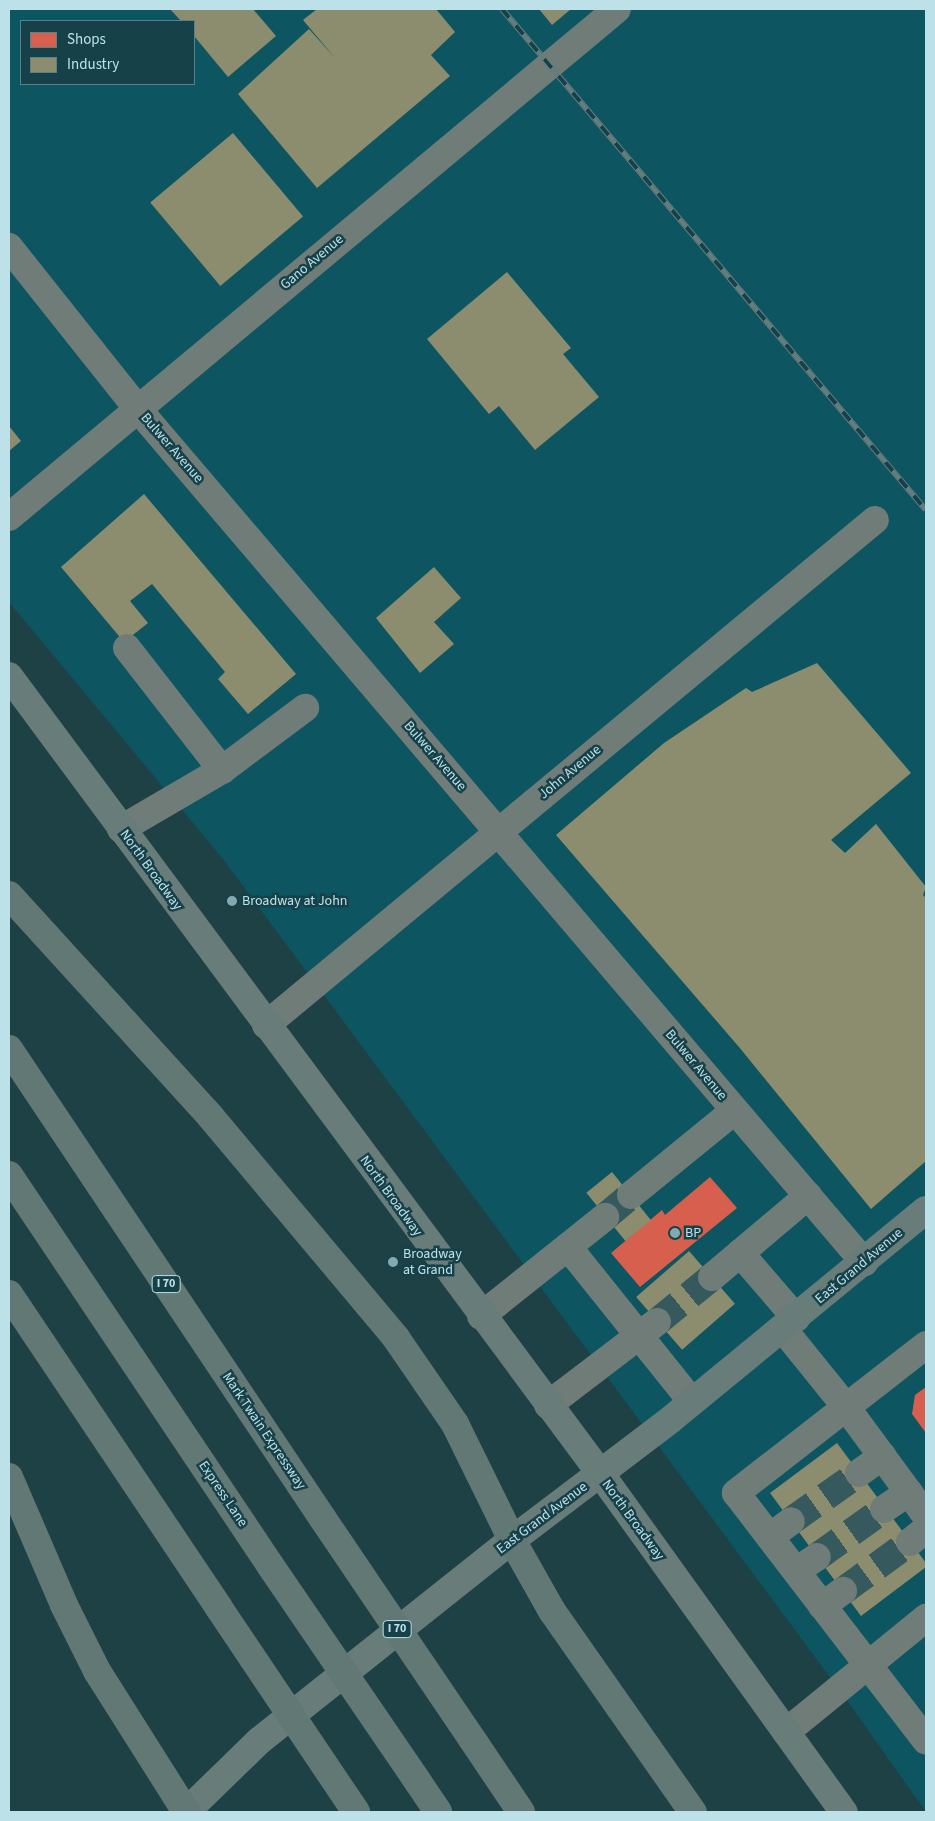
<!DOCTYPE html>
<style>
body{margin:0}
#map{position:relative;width:935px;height:1821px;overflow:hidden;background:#1e4146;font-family:"Source Sans 3",sans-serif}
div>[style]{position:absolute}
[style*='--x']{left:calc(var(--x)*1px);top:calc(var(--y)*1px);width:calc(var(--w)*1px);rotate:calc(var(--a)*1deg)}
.built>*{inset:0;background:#0d5661}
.shops>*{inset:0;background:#d6604d}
.industry>*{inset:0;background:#8c8c6e;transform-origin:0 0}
.minor-tunnel>*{height:28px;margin-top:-14px;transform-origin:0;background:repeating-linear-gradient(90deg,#36595e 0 28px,transparent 0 42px)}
.minor>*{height:28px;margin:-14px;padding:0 14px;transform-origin:14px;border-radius:14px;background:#707c78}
.major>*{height:28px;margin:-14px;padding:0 14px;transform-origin:14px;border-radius:14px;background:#687c79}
.highway>*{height:28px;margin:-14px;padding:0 14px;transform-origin:14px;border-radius:14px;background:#617875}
.rail>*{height:5.5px;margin-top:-2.75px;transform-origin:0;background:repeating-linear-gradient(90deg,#174149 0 11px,#677c7c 0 22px);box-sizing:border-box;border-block:1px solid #677c7c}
.highway-bridge>*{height:28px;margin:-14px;padding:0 14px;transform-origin:14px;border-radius:14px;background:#617875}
.dots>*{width:14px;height:14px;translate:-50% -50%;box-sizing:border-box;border:2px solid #174149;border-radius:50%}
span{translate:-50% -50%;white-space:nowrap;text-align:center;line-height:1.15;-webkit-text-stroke:5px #174149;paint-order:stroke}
.shield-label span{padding:1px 4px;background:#174149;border:1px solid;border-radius:4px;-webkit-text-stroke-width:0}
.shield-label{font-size:12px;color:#bde1e9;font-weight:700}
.street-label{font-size:14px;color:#bde1e9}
.poi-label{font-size:14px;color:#bde1e9}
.left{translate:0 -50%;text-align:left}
.frame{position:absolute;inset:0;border:10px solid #bde1e9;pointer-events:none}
.legend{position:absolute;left:20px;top:20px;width:175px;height:65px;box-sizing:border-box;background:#174149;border:1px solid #598189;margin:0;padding:6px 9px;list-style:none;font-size:15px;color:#bde1e9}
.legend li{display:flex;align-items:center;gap:10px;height:25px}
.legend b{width:25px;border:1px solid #598189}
</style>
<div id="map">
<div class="built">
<div style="clip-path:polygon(evenodd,9px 9px,926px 9px,926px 1812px,844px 1696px,223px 859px,9px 602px,9px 9px,21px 21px,194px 21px,194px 84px,21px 84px,21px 21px)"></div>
</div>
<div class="shops">
<div style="clip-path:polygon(710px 1177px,737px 1208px,640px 1287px,611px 1253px,662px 1210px,665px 1215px)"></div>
<div style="clip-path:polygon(926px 1387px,926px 1433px,912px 1414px,915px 1395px)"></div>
</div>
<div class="industry">
<div style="clip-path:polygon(170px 9px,253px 9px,276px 36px,228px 77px,194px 36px,194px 21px,181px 21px)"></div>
<div style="clip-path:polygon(317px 9px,436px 9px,455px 32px,431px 55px,450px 76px,317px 188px,238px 94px,309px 29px,335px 58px,303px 20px)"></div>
<div style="clip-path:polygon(539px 9px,571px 9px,552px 25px)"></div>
<div style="left:233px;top:133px;width:109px;height:108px;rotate:50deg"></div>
<div style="clip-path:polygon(507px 272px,571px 348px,563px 354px,599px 397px,535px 450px,499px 406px,489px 414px,427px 339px)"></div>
<div style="clip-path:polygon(9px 426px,21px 441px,9px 451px)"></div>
<div style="clip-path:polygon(144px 494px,296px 674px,248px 714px,218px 679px,225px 672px,152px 584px,130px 601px,148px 623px,124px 642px,61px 567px)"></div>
<div style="clip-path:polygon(434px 567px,461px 598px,434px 622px,454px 644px,420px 673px,376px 618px)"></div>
<div style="clip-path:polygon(817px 663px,911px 773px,831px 840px,845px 853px,876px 824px,926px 887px,923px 895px,926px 898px,926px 1161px,871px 1209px,739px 1047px,556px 835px,664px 743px,746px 688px,752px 692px)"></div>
<div style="left:612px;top:1172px;width:62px;height:33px;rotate:51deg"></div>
<div style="left:689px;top:1251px;width:70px;height:70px;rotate:49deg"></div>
<div style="clip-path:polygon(837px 1443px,926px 1563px,926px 1567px,861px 1616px,770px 1493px)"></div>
</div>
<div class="minor-tunnel">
<div style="--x:605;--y:1217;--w:34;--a:-40"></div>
<div style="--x:657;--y:1322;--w:71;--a:-39.3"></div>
<div style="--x:791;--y:1521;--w:83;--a:-35.2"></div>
<div style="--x:817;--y:1557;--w:82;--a:-35.6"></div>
<div style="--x:843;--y:1591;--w:83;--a:-36.2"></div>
</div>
<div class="minor">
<div style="--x:9;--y:247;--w:206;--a:51.5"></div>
<div style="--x:137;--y:408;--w:1122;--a:49.59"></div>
<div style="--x:9;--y:517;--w:792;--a:-39.88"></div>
<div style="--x:127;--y:648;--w:155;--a:52.1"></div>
<div style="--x:121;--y:829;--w:117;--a:-30.3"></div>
<div style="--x:222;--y:770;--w:104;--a:-36.8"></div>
<div style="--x:266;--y:1025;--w:791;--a:-39.67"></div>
<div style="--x:631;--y:1195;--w:133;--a:-39.2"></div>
<div style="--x:568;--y:1247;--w:198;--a:51.3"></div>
<div style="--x:740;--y:1253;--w:86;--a:49.3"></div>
<div style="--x:712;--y:1277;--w:126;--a:-40.2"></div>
<div style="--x:481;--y:1316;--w:159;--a:-38.6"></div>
<div style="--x:783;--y:1329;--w:100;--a:51.1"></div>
<div style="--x:846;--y:1407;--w:135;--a:53.7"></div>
<div style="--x:926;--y:1345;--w:241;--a:142.1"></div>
<div style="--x:736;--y:1493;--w:312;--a:52.5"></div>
<div style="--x:548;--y:1405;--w:137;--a:-37.3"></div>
<div style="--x:859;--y:1473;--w:29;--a:-36"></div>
<div style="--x:884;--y:1509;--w:30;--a:-34"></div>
<div style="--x:770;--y:1537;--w:26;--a:-37"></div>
<div style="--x:910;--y:1542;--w:21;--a:-39"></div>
<div style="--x:796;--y:1571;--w:25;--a:-34"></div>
<div style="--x:822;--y:1606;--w:26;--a:-36"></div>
<div style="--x:786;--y:1732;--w:181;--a:-39.2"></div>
</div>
<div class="major">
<div style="--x:9;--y:676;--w:992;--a:53.44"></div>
<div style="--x:600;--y:1473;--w:418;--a:54.3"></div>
<div style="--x:186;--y:1812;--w:102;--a:-44.2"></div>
<div style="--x:259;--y:1741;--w:323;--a:-38.5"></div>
<div style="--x:512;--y:1540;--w:198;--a:-37.2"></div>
<div style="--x:670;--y:1420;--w:331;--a:-39.4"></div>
</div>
<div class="highway">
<div style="--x:9;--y:895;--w:299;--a:47.7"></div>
<div style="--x:210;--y:1116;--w:290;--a:50"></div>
<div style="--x:396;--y:1338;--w:104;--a:55.5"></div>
<div style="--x:455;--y:1424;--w:129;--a:63.8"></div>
<div style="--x:512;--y:1540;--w:81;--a:60.6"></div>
<div style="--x:552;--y:1611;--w:246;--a:55"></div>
<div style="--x:9;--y:1049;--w:565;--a:56.25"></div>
<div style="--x:9;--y:1175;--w:469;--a:56.2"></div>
<div style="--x:9;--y:1294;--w:378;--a:56.2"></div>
<div style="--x:9;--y:1477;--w:139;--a:66.7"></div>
<div style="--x:64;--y:1605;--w:74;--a:63.4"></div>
<div style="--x:97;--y:1671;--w:167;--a:57.7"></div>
<div style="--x:472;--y:1739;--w:88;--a:56.1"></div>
<div style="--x:418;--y:1782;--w:36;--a:56"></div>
</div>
<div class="rail">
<div style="--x:502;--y:9;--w:656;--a:49.76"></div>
</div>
<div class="highway-bridge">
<div style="--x:323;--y:1519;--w:266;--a:55.9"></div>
<div style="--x:270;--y:1565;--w:263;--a:55.7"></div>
<div style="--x:219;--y:1608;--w:246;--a:56.1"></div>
</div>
<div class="dots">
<div style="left:232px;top:901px;background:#85a9b0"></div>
<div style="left:675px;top:1233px;background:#85a9b0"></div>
<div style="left:393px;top:1262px;background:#85a9b0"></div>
</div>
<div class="shield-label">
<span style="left:166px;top:1284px">I 70</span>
<span style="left:397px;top:1629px">I 70</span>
</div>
<div class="street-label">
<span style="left:312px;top:262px;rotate:-40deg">Gano Avenue</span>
<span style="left:172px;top:448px;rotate:49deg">Bulwer Avenue</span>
<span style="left:435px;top:756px;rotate:49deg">Bulwer Avenue</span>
<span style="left:570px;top:772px;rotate:-40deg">John Avenue</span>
<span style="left:151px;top:870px;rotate:54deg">North Broadway</span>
<span style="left:696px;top:1065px;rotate:50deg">Bulwer Avenue</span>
<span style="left:391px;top:1196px;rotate:54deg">North Broadway</span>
<span style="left:859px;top:1266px;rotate:-40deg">East Grand Avenue</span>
<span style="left:264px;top:1431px;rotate:56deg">Mark Twain Expressway</span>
<span style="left:223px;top:1494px;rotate:56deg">Express Lane</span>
<span style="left:542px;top:1518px;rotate:-37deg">East Grand Avenue</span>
<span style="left:633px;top:1520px;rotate:54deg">North Broadway</span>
</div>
<div class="poi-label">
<span class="left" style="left:242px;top:901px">Broadway at John</span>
<span class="left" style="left:685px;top:1233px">BP</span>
<span class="left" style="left:403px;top:1262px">Broadway<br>at Grand</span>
</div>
<div class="frame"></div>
<ul class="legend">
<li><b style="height:14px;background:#d6604d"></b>Shops</li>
<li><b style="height:14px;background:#8c8c6e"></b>Industry</li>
</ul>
</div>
